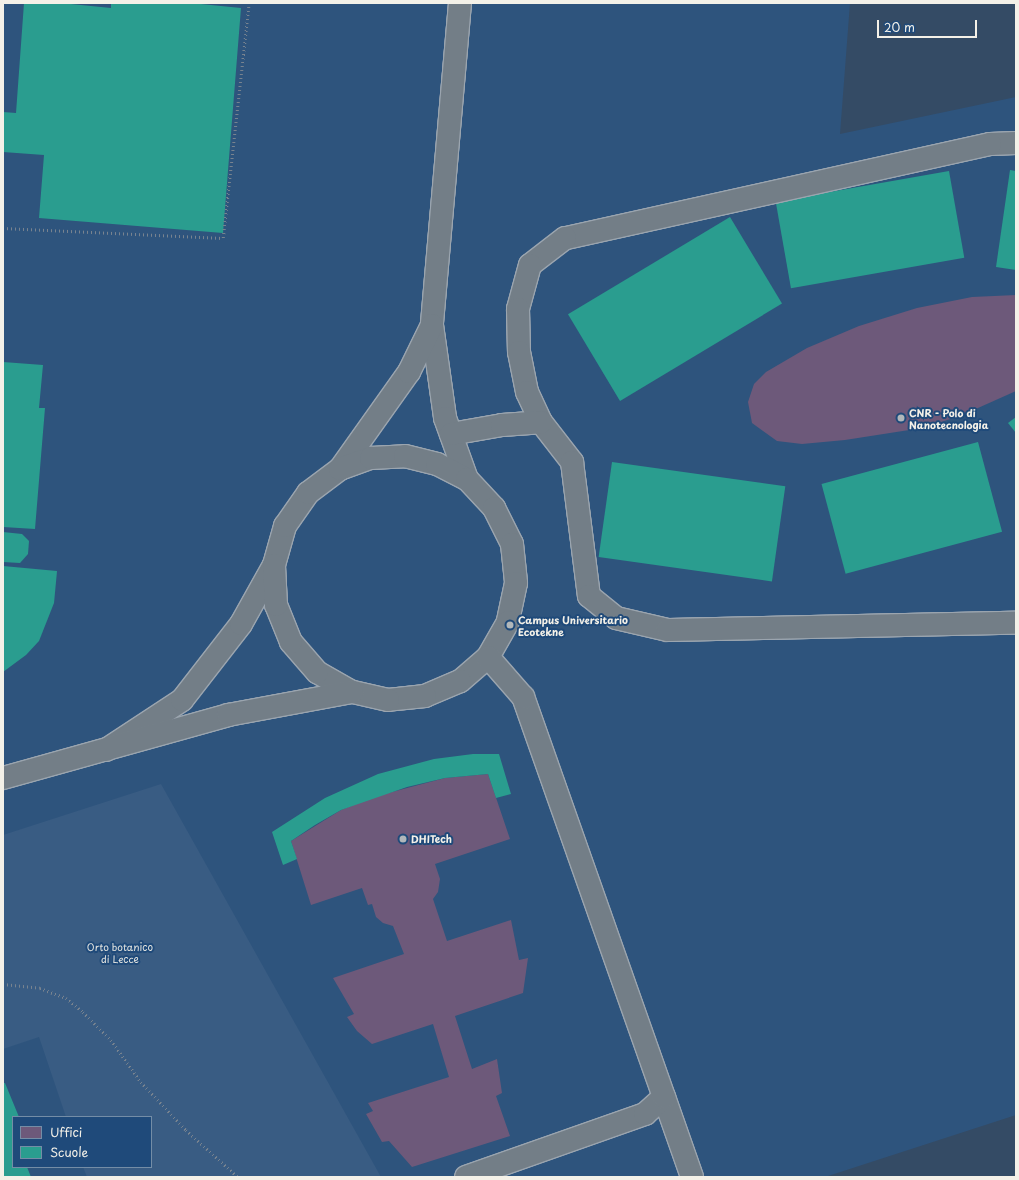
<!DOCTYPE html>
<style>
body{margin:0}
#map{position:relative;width:1019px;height:1180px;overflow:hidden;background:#344b65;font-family:"Playpen Sans",sans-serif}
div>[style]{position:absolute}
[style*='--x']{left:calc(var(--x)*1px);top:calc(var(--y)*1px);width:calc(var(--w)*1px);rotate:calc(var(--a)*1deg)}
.built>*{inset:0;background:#2e547d}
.green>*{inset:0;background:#395c83}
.offices>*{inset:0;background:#6d597a}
.schools>*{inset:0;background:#2a9d8f;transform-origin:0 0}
.path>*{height:2.5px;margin-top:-1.25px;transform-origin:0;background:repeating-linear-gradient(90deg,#78838f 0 1px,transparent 0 4px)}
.roads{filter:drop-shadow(1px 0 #9ba5af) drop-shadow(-1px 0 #9ba5af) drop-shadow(0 1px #9ba5af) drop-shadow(0 -1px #9ba5af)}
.minor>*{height:22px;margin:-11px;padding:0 11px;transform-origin:11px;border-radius:11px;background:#737e87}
.dots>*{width:11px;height:11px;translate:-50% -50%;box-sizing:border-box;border:2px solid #1f4a7a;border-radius:50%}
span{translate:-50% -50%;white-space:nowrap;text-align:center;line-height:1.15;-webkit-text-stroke:4px #1f4a7a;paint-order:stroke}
.poi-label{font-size:10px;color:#f4f1e8;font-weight:700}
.left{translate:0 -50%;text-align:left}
.park-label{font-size:10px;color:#e1e2de}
.frame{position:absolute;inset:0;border:4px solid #f4f1e8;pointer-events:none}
.legend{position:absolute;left:12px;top:1116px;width:140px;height:52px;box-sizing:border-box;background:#1f4a7a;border:1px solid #748da6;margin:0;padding:5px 7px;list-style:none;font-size:12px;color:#f4f1e8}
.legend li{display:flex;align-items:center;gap:8px;height:20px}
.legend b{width:20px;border:1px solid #748da6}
.scale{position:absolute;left:877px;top:20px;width:100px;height:18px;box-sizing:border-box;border:2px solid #f4f1e8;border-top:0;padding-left:5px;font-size:12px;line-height:14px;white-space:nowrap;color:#f4f1e8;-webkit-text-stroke:3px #1f4a7a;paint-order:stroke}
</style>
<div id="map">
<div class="built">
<div style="clip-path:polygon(evenodd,3px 3px,850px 3px,840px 134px,1016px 97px,1016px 1115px,825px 1177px,3px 1177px,3px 3px,13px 1117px,151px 1117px,151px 1167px,13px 1167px,13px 1117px)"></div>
</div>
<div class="green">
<div style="clip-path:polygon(161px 784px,381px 1177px,87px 1177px,83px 1167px,151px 1167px,151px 1117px,66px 1117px,39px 1037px,3px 1049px,3px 835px)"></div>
</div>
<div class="offices">
<div style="clip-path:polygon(1016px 295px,1016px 391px,960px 416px,922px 428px,845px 440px,802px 444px,777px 441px,752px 423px,748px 402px,754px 384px,766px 372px,807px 348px,859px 326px,917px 308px,972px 297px)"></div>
<div style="clip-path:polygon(488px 774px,510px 839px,435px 864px,440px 879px,438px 892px,433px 899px,447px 941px,511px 920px,519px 960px,528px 958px,523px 993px,455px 1016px,472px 1069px,497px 1059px,502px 1093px,496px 1096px,510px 1136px,412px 1167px,389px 1141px,382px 1142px,366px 1114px,373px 1111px,368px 1103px,449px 1077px,433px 1024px,372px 1044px,357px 1031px,347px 1017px,354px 1014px,333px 978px,404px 954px,393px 926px,383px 923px,376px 917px,372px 904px,368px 905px,362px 888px,311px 905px,291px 841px,341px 810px,373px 797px,445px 778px)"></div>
</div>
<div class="schools">
<div style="clip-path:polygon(24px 3px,61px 3px,111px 8px,111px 3px,191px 3px,241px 8px,223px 233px,39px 218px,44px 155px,3px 152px,3px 112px,16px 113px)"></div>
<div style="clip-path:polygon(1010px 170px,1016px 171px,1016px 270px,996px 267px)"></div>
<div style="left:949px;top:171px;width:88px;height:176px;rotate:80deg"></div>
<div style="left:730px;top:217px;width:101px;height:189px;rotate:59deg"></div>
<div style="clip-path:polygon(3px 362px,43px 365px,39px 408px,45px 408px,35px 529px,3px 527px)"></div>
<div style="clip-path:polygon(1016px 417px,1016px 433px,1008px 423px)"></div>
<div style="left:978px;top:442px;width:93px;height:162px;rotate:75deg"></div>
<div style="left:612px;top:462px;width:175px;height:96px;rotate:8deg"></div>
<div style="clip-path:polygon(3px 532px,22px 534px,29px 541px,28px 554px,20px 563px,3px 562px)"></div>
<div style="clip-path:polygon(3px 566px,57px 571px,54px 603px,39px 641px,26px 655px,3px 672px)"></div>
<div style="clip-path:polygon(473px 754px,499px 754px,511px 794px,496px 798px,488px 774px,445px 778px,407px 787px,341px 810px,315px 825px,291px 841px,297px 859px,283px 865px,272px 832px,325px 798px,378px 774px,434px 759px)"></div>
<div style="clip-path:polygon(3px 1083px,5px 1083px,19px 1117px,13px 1117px,13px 1167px,27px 1167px,31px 1177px,3px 1177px)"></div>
</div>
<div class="path">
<div style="--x:3;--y:228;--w:220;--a:2.6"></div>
<div style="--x:223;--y:238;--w:236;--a:-83.7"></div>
<div style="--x:3;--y:984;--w:37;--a:6"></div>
<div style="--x:40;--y:988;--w:28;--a:21"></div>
<div style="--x:66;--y:998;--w:22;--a:39"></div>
<div style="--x:83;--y:1012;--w:40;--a:45"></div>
<div style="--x:111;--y:1040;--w:52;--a:54.5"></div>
<div style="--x:141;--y:1082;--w:66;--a:46.8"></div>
<div style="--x:186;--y:1130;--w:70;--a:42.1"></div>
</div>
<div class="roads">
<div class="minor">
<div style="--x:460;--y:3;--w:323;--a:95"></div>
<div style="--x:432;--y:325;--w:94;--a:82"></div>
<div style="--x:445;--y:418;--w:65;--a:70.2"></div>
<div style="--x:1016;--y:143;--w:26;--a:178"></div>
<div style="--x:990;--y:144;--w:435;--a:167.5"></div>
<div style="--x:565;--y:238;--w:44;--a:142.4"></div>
<div style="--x:530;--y:265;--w:46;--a:105.3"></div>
<div style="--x:518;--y:309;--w:43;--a:88.7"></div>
<div style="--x:519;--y:352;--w:41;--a:78.7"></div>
<div style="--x:527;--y:392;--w:33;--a:65"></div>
<div style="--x:541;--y:422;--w:51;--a:52.2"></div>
<div style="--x:572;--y:462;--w:135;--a:82.8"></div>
<div style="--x:589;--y:596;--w:35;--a:39"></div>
<div style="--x:616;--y:618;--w:53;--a:13"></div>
<div style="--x:668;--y:630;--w:348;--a:-1.2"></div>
<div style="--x:451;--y:434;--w:52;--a:-10"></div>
<div style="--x:502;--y:425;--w:39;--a:-4"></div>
<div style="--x:340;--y:469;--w:119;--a:-54.6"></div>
<div style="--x:409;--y:372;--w:52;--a:-63.9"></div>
<div style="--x:106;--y:750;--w:91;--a:-33.3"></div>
<div style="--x:182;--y:700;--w:96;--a:-52.2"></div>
<div style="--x:241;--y:624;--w:68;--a:-60.8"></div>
<div style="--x:274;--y:565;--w:41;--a:-74.2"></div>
<div style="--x:285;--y:526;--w:40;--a:-55.1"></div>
<div style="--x:308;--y:493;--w:40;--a:-37"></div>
<div style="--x:340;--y:469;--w:33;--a:-20"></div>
<div style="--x:371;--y:458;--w:34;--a:-3"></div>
<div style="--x:405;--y:456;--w:33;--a:14"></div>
<div style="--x:437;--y:464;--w:34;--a:27"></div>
<div style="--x:467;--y:479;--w:40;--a:47"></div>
<div style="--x:494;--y:508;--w:40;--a:63.4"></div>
<div style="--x:512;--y:544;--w:39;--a:84"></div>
<div style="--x:516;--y:583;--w:40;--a:102"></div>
<div style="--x:508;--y:622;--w:40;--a:119.7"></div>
<div style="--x:488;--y:657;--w:37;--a:139"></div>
<div style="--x:460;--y:681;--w:38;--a:157"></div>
<div style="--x:425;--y:696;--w:37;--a:174"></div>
<div style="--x:388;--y:700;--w:37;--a:-167"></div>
<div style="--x:352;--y:692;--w:40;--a:-150.3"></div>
<div style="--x:317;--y:672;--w:40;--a:-131"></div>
<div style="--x:291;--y:642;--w:40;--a:-112"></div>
<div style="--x:276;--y:605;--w:40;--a:-92.9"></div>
<div style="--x:3;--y:778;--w:234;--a:-15.6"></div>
<div style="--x:228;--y:715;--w:126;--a:-10.5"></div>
<div style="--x:664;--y:1097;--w:85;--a:70.7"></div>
<div style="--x:466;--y:1177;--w:190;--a:-19.4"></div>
<div style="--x:645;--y:1114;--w:25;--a:-42"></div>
<div style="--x:664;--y:1097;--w:424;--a:-109.4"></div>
<div style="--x:523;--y:697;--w:53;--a:-131.2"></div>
</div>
</div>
<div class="dots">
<div style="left:901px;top:418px;background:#b1b7ba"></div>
<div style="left:510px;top:625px;background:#b1b7ba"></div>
<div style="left:403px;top:839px;background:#b1b7ba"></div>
</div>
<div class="poi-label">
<span class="left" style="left:909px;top:418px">CNR - Polo di<br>Nanotecnologia</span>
<span class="left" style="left:518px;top:625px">Campus Universitario<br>Ecotekne</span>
<span class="left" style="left:411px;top:839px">DHITech</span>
</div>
<div class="park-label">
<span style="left:120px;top:952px">Orto botanico<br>di Lecce</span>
</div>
<div class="frame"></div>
<ul class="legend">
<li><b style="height:11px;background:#6d597a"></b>Uffici</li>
<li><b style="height:11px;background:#2a9d8f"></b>Scuole</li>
</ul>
<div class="scale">20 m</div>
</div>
